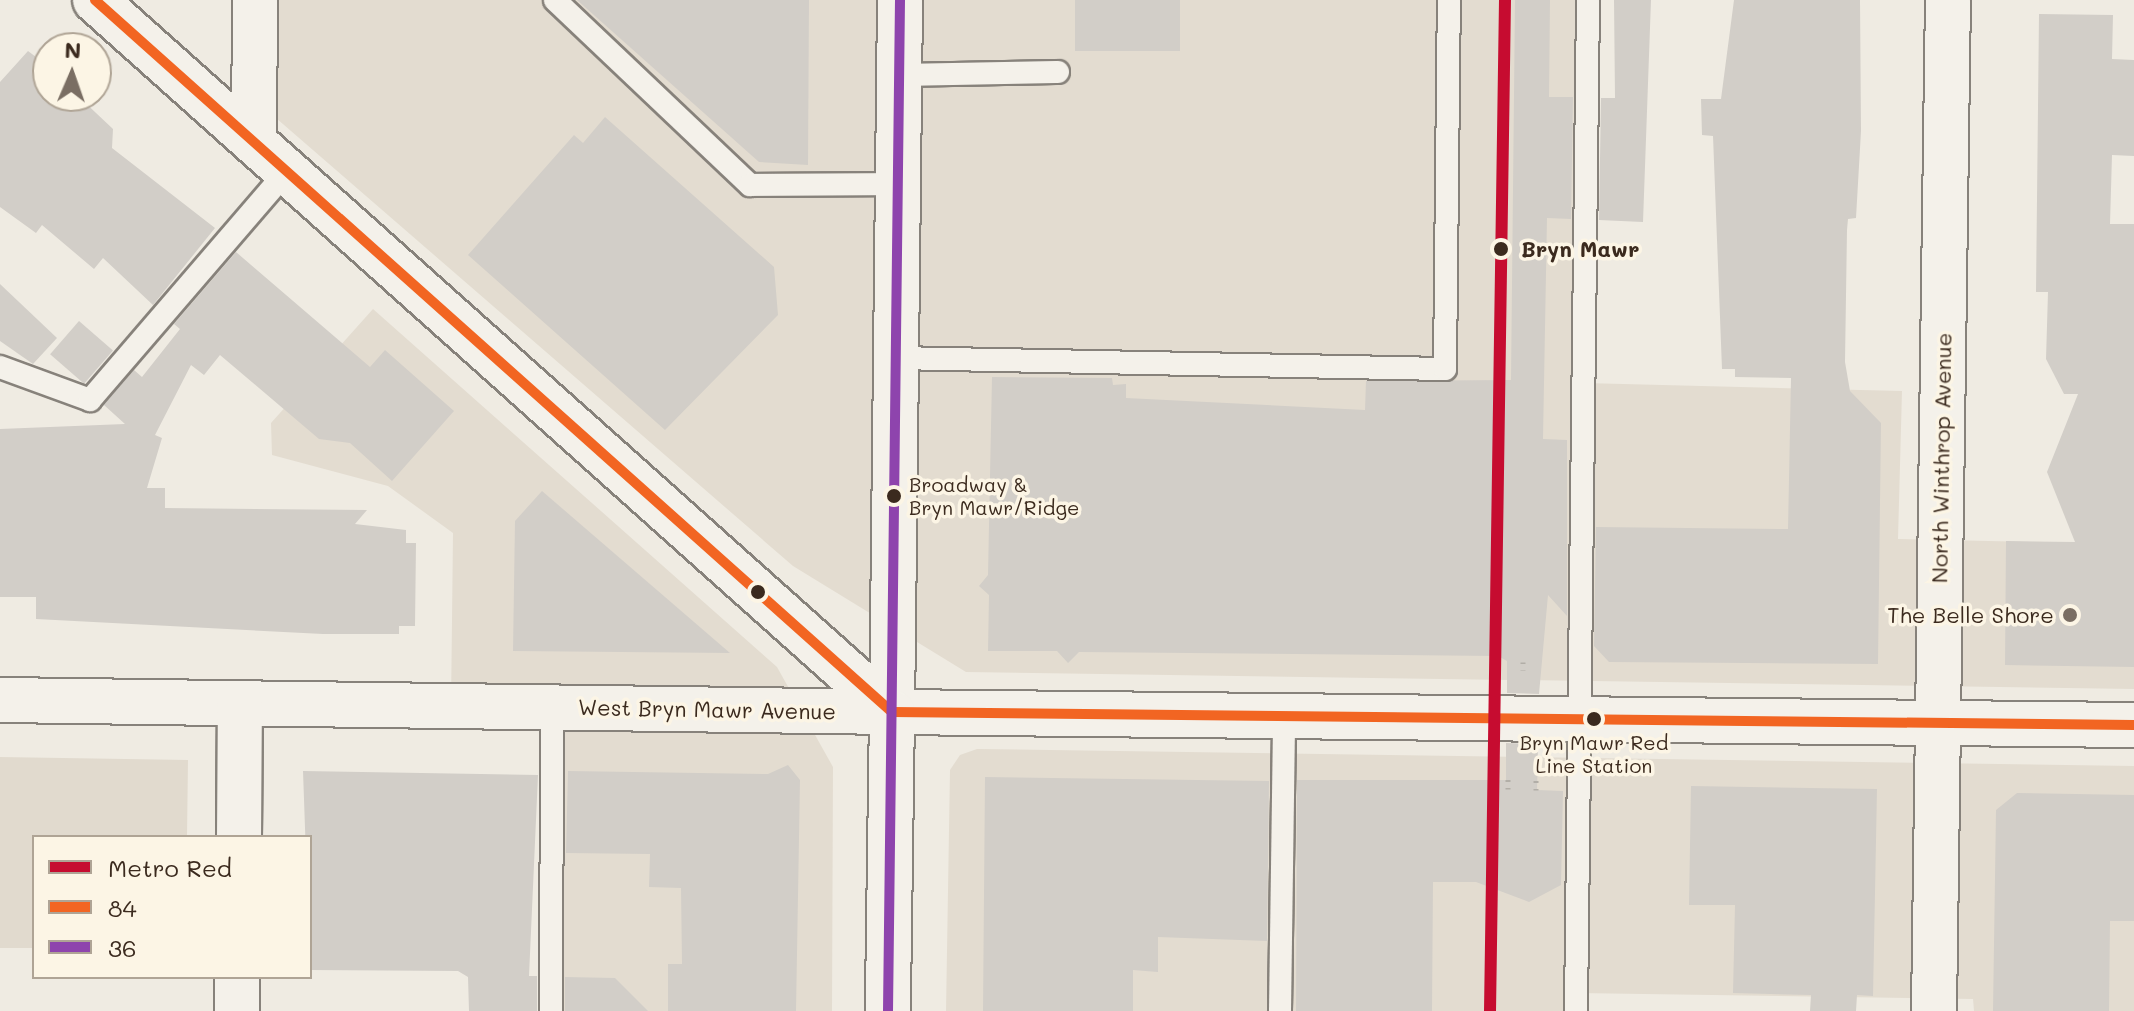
<!DOCTYPE html>
<style>
body{margin:0}
#map{position:relative;width:2134px;height:1011px;overflow:hidden;background:#efebe2;font-family:Mali,sans-serif}
div>[style]{position:absolute}
[style*='--x']{left:calc(var(--x)*1px);top:calc(var(--y)*1px);width:calc(var(--w)*1px);rotate:calc(var(--a)*1deg)}
.built>*{inset:0;background:#e3dcd0}
.green>*{inset:0;background:#e1dace}
.building>*{inset:0;background:#d2cec8;transform-origin:0 0}
.path>*{height:5px;margin-top:-2.5px;transform-origin:0;background:repeating-linear-gradient(90deg,#b2aea7 0 2px,transparent 0 8px)}
.roads{filter:drop-shadow(2px 0 #87827b) drop-shadow(-2px 0 #87827b) drop-shadow(0 2px #87827b) drop-shadow(0 -2px #87827b)}
.service>*{height:22px;margin:-11px;padding:0 11px;transform-origin:11px;border-radius:11px;background:#f4f1ea}
.minor>*{height:44px;margin:-22px;padding:0 22px;transform-origin:22px;border-radius:22px;background:#f4f1ea}
.secondary>*{height:44px;margin:-22px;padding:0 22px;transform-origin:22px;border-radius:22px;background:#f4f1ea}
.primary>*{height:44px;margin:-22px;padding:0 22px;transform-origin:22px;border-radius:22px;background:#f4f1ea}
.bus-1>*{height:10px;margin:-5px;padding:0 5px;transform-origin:5px;border-radius:5px;background:#f26522}
.bus-2>*{height:10px;margin:-5px;padding:0 5px;transform-origin:5px;border-radius:5px;background:#8e44ad}
.metro-1>*{height:12px;margin:-6px;padding:0 6px;transform-origin:6px;border-radius:6px;background:#c60c30}
.dots>*{width:22px;height:22px;translate:-50% -50%;box-sizing:border-box;border:4px solid #fcf5e5;border-radius:50%}
span{translate:-50% -50%;white-space:nowrap;text-align:center;line-height:1.15;-webkit-text-stroke:7px #fcf5e5;paint-order:stroke}
.bus-label{font-size:20px;color:#3b2a1e}
.left{translate:0 -50%;text-align:left}
.stop-label{font-size:22px;color:#3b2a1e;font-weight:700}
.street-label{font-size:22px;color:#3b2a1e}
.poi-label{font-size:22px;color:#3b2a1e}
.right{translate:-100% -50%;text-align:right}
.legend{position:absolute;left:32px;top:835px;width:280px;height:144px;box-sizing:border-box;background:#fcf5e5;border:2px solid #afa495;margin:0;padding:10px 14px;list-style:none;font-size:24px;color:#3b2a1e}
.legend li{display:flex;align-items:center;gap:16px;height:40px}
.legend b{width:40px;border:2px solid #afa495}
.north{position:absolute;left:32px;top:32px;width:80px;height:80px;box-sizing:border-box;background:#fcf5e5;border:2px solid #afa495;border-radius:50%;rotate:2deg;font-size:22px;font-weight:700;line-height:32px;text-align:center;color:#3b2a1e}
.north::after{content:'';display:block;margin:auto;width:28px;height:36px;background:#7a6e63;clip-path:polygon(50% 0,100% 100%,50% 72%,0 100%)}
</style>
<div id="map">
<div class="built">
<div style="clip-path:polygon(259px 0,1588px 0,1584px 383px,1902px 391px,1898px 539px,2134px 544px,2134px 689px,966px 672px,793px 566px,261px 105px)"></div>
<div style="clip-path:polygon(373px 309px,777px 667px,833px 767px,832px 1011px,547px 1011px,550px 707px,451px 706px,453px 533px,388px 486px,272px 455px,271px 423px)"></div>
<div style="clip-path:polygon(977px 749px,2134px 766px,2134px 1011px,1974px 1011px,1973px 999px,1576px 993px,1576px 1011px,946px 1011px,950px 770px,960px 755px)"></div>
</div>
<div class="green">
<div style="clip-path:polygon(0 757px,188px 760px,187px 837px,34px 837px,34px 948px,0 948px)"></div>
</div>
<div class="building">
<div style="clip-path:polygon(577px 0,809px 0,808px 165px,759px 162px)"></div>
<div style="left:1075px;top:0;width:105px;height:51px"></div>
<div style="clip-path:polygon(1515px 0,1550px 0,1549px 97px,1573px 97px,1571px 219px,1547px 218px,1543px 439px,1567px 440px,1567px 616px,1548px 595px,1539px 694px,1507px 693px,1507px 661px,1498px 656px,1079px 652px,1068px 663px,1057px 651px,988px 651px,989px 595px,979px 586px,988px 575px,992px 377px,1112px 378px,1113px 385px,1126px 384px,1126px 398px,1365px 410px,1366px 381px,1511px 380px)"></div>
<div style="clip-path:polygon(1614px 0,1651px 0,1643px 222px,1599px 220px,1601px 98px,1615px 98px)"></div>
<div style="clip-path:polygon(1734px 0,1860px 0,1861px 131px,1856px 218px,1848px 219px,1847px 230px,1845px 362px,1850px 391px,1881px 423px,1878px 664px,1609px 662px,1594px 646px,1596px 527px,1788px 529px,1791px 378px,1735px 377px,1735px 369px,1722px 369px,1713px 136px,1702px 135px,1701px 99px,1721px 99px)"></div>
<div style="clip-path:polygon(2039px 14px,2113px 15px,2112px 59px,2134px 60px,2134px 156px,2112px 155px,2110px 224px,2134px 224px,2134px 667px,2005px 665px,2006px 541px,2075px 542px,2047px 472px,2078px 394px,2064px 394px,2046px 359px,2048px 292px,2036px 292px)"></div>
<div style="clip-path:polygon(28px 51px,48px 66px,48px 96px,78px 96px,113px 129px,112px 148px,215px 228px,153px 305px,103px 258px,94px 269px,42px 225px,36px 233px,0 207px,0 82px)"></div>
<div style="clip-path:polygon(605px 117px,774px 267px,778px 315px,665px 430px,468px 255px,574px 135px,583px 143px)"></div>
<div style="clip-path:polygon(236px 252px,370px 367px,385px 350px,454px 411px,392px 481px,350px 443px,319px 439px,220px 355px,204px 375px,191px 365px,155px 435px,162px 438px,147px 488px,165px 488px,165px 508px,367px 510px,355px 524px,406px 530px,406px 543px,416px 543px,415px 626px,399px 626px,399px 634px,323px 634px,36px 619px,36px 597px,0 597px,0 429px,125px 424px,104px 405px,134px 370px,142px 377px,180px 329px,174px 324px)"></div>
<div style="clip-path:polygon(0 284px,57px 338px,33px 364px,0 341px)"></div>
<div style="left:79px;top:321px;width:45px;height:44px;rotate:41deg"></div>
<div style="clip-path:polygon(542px 491px,730px 653px,513px 651px,515px 521px)"></div>
<div style="clip-path:polygon(1506px 743px,1538px 744px,1537px 790px,1563px 791px,1561px 885px,1529px 902px,1476px 882px,1433px 882px,1432px 1011px,1296px 1011px,1297px 780px,1506px 780px)"></div>
<div style="clip-path:polygon(788px 765px,800px 780px,796px 1011px,668px 1011px,668px 964px,682px 964px,681px 888px,649px 887px,650px 854px,566px 853px,568px 771px,768px 774px)"></div>
<div style="clip-path:polygon(303px 771px,538px 775px,529px 976px,537px 976px,537px 1011px,469px 1011px,468px 977px,458px 971px,310px 970px)"></div>
<div style="clip-path:polygon(985px 777px,1269px 781px,1267px 941px,1158px 937px,1158px 972px,1133px 970px,1133px 1011px,983px 1011px)"></div>
<div style="clip-path:polygon(1691px 786px,1877px 789px,1873px 996px,1857px 995px,1856px 1011px,1810px 1011px,1811px 995px,1733px 993px,1735px 905px,1689px 905px)"></div>
<div style="clip-path:polygon(2017px 793px,2134px 795px,2134px 921px,2110px 921px,2109px 1011px,1993px 1011px,1996px 810px)"></div>
<div style="clip-path:polygon(565px 977px,615px 978px,648px 1011px,565px 1011px)"></div>
</div>
<div class="path">
<div style="--x:1523;--y:662;--w:8;--a:90"></div>
<div style="--x:1508;--y:789;--w:12;--a:-90"></div>
<div style="--x:1536;--y:790;--w:12;--a:-90"></div>
</div>
<div class="roads">
<div class="service">
<div style="--x:555;--y:0;--w:269;--a:43.5"></div>
<div style="--x:750;--y:185;--w:148;--a:-0.4"></div>
<div style="--x:899;--y:75;--w:159;--a:-1.1"></div>
<div style="--x:896;--y:358;--w:549;--a:1.15"></div>
<div style="--x:1445;--y:369;--w:369;--a:-89.4"></div>
<div style="--x:0;--y:367;--w:96;--a:20.1"></div>
<div style="--x:90;--y:400;--w:302;--a:-49.3"></div>
<div style="--x:551;--y:1011;--w:303;--a:-89.8"></div>
<div style="--x:1280;--y:1011;--w:295;--a:-89.2"></div>
<div style="--x:1576;--y:1011;--w:1011;--a:-89.32"></div>
</div>
<div class="minor">
<div style="--x:254;--y:140;--w:140;--a:-89.6"></div>
<div style="--x:0;--y:700;--w:892;--a:0.77"></div>
<div style="--x:239;--y:837;--w:134;--a:-89.6"></div>
<div style="--x:237;--y:1011;--w:34;--a:-90"></div>
<div style="--x:1934;--y:1011;--w:1011;--a:-89.21"></div>
</div>
<div class="secondary">
<div style="--x:900;--y:0;--w:712;--a:90.64"></div>
<div style="--x:892;--y:712;--w:1242;--a:0.6"></div>
</div>
<div class="primary">
<div style="--x:95;--y:0;--w:1069;--a:41.78"></div>
<div style="--x:892;--y:712;--w:299;--a:90.8"></div>
</div>
</div>
<div class="bus-1">
<div style="--x:95;--y:0;--w:1069;--a:41.78"></div>
<div style="--x:892;--y:712;--w:1242;--a:0.6"></div>
</div>
<div class="bus-2">
<div style="--x:888;--y:1011;--w:1011;--a:-89.32"></div>
</div>
<div class="metro-1">
<div style="--x:1490;--y:1011;--w:1011;--a:-89.15"></div>
</div>
<div class="dots">
<div style="left:1501px;top:249px;background:#3b2a1e"></div>
<div style="left:894px;top:496px;background:#3b2a1e"></div>
<div style="left:758px;top:592px;background:#3b2a1e"></div>
<div style="left:2070px;top:615px;background:#7a6e63"></div>
<div style="left:1594px;top:719px;background:#3b2a1e"></div>
</div>
<div class="bus-label">
<span class="left" style="left:909px;top:496px">Broadway &amp;<br>Bryn Mawr/Ridge</span>
<span style="left:1594px;top:754px">Bryn Mawr Red<br>Line Station</span>
</div>
<div class="stop-label">
<span class="left" style="left:1521px;top:249px">Bryn Mawr</span>
</div>
<div class="street-label">
<span style="left:1941px;top:458px;rotate:-89deg">North Winthrop Avenue</span>
<span style="left:707px;top:709px;rotate:1deg">West Bryn Mawr Avenue</span>
</div>
<div class="poi-label">
<span class="right" style="left:2054px;top:615px">The Belle Shore</span>
</div>
<ul class="legend">
<li><b style="height:10px;background:#c60c30"></b>Metro Red</li>
<li><b style="height:10px;background:#f26522"></b>84</li>
<li><b style="height:10px;background:#8e44ad"></b>36</li>
</ul>
<div class="north">N</div>
</div>
